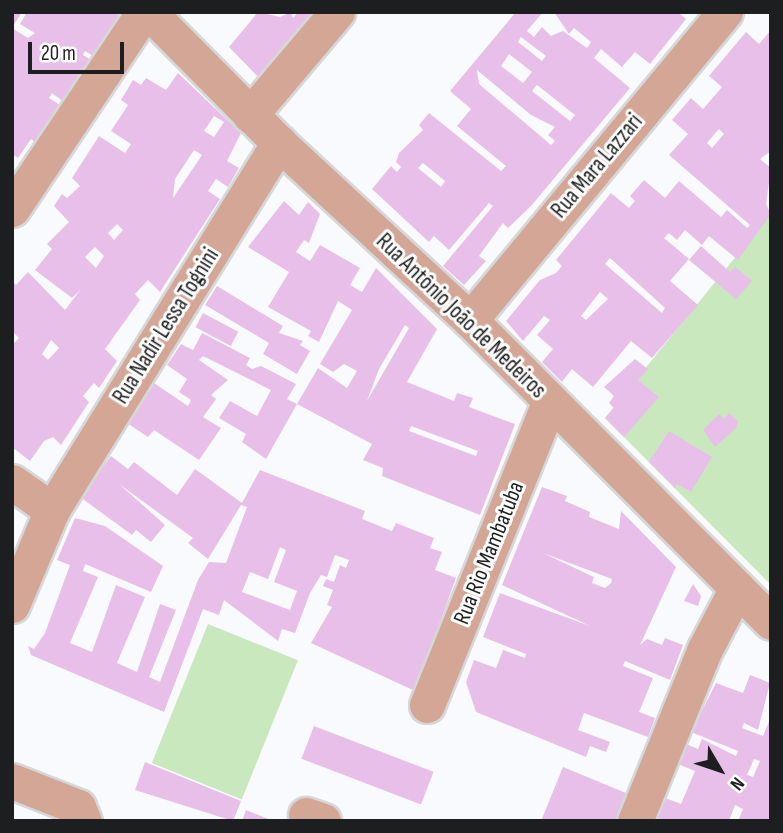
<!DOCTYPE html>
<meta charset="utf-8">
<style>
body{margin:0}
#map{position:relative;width:783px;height:833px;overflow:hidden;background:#f9fafd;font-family:"Sofia Sans Condensed",sans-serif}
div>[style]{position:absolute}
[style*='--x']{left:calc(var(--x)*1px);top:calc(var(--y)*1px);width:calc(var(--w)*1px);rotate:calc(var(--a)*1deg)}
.green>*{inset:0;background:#c9e8be;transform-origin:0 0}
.building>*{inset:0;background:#e8bfe8;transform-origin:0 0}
.roads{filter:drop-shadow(2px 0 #d6d7d9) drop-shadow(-2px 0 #d6d7d9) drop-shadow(0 2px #d6d7d9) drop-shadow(0 -2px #d6d7d9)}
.minor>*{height:35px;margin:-17.5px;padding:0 17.5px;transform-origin:17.5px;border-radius:17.5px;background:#d4a696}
span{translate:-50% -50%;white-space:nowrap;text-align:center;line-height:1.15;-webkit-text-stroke:6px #fff;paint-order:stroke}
.street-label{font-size:23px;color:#1d1e1f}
.frame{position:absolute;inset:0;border:14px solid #1d1e1f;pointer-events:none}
.north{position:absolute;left:685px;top:735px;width:70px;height:70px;-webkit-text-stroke:5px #fff;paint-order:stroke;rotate:129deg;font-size:19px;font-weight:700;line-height:28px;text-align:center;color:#1d1e1f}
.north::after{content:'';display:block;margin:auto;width:24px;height:32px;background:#1d1e1f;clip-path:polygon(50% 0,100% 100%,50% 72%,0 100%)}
.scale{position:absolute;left:28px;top:42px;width:96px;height:32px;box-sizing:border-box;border:4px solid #1d1e1f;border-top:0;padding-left:9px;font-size:21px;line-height:24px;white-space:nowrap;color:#1d1e1f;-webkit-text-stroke:5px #fff;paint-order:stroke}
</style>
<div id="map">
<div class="green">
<div style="clip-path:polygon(771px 213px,771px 585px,605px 418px)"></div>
<div style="left:208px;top:624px;width:97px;height:150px;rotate:22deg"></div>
</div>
<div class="building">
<div style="clip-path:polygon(12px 12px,22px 12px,12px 28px,28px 38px,35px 33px,20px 24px,27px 12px,115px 12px,125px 21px,101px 61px,85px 51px,83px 55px,94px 62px,69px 106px,52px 93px,49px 98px,69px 111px,43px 148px,31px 139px,18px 158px,12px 154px)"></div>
<div style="clip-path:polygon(258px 12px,280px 17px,291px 12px,293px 18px,298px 12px,325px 12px,265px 84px,229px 47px)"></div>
<div style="clip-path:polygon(evenodd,516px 12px,543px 12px,527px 31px,534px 37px,542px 27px,551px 36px,563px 31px,587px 48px,591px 42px,574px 28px,569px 34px,554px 12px,678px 12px,686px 19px,650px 64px,635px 52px,622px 67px,601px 49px,594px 58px,630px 88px,531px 206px,508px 228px,503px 223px,479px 256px,486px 261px,464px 285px,443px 266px,493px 206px,489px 203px,449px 250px,434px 236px,429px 242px,372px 189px,391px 166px,397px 172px,401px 167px,396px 162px,399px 153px,423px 130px,419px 125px,429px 113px,501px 171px,506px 166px,457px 126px,471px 109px,450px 91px,516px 12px,521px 37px,546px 56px,542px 61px,518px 42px,521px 37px,516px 12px,509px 54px,532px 72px,523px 83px,501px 66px,509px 54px,516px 12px,477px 70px,531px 115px,555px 127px,548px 135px,555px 141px,551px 145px,479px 84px,477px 70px,516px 12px,537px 85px,575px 115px,570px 121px,532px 91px,537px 85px,516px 12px,423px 163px,445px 181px,441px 187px,418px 168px,423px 163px)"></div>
<div style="clip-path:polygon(evenodd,771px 30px,771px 151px,760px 159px,771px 168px,766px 204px,771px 214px,738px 260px,709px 236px,702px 245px,685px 230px,677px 240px,669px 233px,664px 238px,689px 259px,670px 281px,698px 305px,652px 358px,631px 341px,593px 387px,572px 369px,562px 382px,542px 362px,553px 349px,537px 335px,550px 320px,544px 316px,523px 341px,506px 321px,540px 280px,556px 273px,562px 266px,556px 260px,611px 193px,629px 208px,635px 201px,630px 196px,644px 180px,665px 198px,679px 181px,721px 217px,727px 210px,747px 228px,750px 225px,669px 155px,688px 134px,672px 120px,691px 98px,703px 109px,722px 87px,709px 76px,746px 32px,759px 44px,771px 30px,719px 129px,724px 134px,712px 148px,707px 143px,719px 129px,771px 30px,610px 258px,665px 308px,662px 313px,605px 264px,610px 258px,771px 30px,600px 292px,608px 299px,586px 320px,581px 316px,600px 292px)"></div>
<div style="clip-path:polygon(evenodd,178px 73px,241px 133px,227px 161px,239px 168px,228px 187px,216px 179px,208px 191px,220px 199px,160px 292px,148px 280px,135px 294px,140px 300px,105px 349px,117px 361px,99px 388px,94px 383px,83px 396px,89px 402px,61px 445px,53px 437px,44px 441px,30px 461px,12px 447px,12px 345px,19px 338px,12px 331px,12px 281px,16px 285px,28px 272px,65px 310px,81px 289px,72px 298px,35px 270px,52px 249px,47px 244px,69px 222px,54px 206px,62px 194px,67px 198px,80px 186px,72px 178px,99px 136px,125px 153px,131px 144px,111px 131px,128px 105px,121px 100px,133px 80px,141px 85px,146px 78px,166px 90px,178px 73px,214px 116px,224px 122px,214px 137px,204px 131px,214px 116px,178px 73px,194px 150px,202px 155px,173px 198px,175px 179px,194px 150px,178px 73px,117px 224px,123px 230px,114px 240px,108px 233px,117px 224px,178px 73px,95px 247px,104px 256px,96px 268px,85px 257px,95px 247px,178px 73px,51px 340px,59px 348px,48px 360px,42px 354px,51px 340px)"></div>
<div style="clip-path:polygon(evenodd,284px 201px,299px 215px,308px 202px,320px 214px,309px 243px,304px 240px,296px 252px,310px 261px,320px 245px,360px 268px,350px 285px,362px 292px,376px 268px,437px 329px,407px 382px,454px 401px,457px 393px,473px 398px,469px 407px,515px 424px,480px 515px,382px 476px,383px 468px,363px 460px,372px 444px,297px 404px,318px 368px,347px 388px,357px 371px,344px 364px,333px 372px,320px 364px,352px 310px,338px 301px,319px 342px,308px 336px,311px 331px,268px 307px,289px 272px,248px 247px,284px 201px,405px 325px,409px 328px,367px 401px,379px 369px,405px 325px,284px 201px,411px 426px,478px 451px,476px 456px,409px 431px,411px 426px)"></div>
<div style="clip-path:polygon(701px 246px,730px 272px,735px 267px,752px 281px,736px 299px,689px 260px)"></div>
<div style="clip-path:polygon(217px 286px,283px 326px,279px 333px,303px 341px,300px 345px,310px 351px,297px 374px,263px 354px,269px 343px,205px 305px)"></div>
<div style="left:203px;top:313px;width:40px;height:16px;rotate:28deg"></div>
<div style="clip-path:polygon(202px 333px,250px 358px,246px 365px,252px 369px,261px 366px,296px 384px,287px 399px,297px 404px,266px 459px,242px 442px,246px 434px,219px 418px,230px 401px,257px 416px,271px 390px,203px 356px,199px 360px,228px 380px,211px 395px,216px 399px,203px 417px,221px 428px,199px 460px,154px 430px,148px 437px,127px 423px,154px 383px,188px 406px,191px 400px,179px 392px,187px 379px,167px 365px,181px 344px,193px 350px)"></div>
<div style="clip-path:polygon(635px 359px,648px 369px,638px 380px,659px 397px,624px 437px,605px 418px,614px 408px,609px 403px,614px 396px,604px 387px)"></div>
<div style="clip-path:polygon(729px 413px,738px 421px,736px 428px,715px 447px,703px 430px,719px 414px,724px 419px)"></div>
<div style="clip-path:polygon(669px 431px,712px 457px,691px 492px,677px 484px,675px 488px,649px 462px)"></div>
<div style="clip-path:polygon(evenodd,111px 456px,128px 469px,134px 462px,177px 495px,195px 469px,242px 503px,260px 470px,365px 511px,362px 519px,392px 531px,396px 523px,434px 538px,430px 548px,442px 552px,435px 570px,456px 578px,415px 691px,311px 643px,332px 607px,327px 605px,333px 590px,323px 586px,326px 579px,334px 582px,340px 565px,346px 568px,349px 560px,335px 555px,327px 577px,321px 575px,310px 593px,295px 633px,282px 629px,278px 641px,224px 600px,219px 615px,203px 609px,164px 712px,31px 655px,28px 646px,34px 649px,45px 633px,70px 565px,57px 560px,75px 518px,105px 526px,163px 566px,151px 592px,85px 564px,83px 571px,98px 577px,70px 643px,92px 652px,116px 585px,145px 597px,117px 663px,137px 672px,160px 604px,176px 610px,149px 677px,160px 682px,198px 580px,209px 562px,226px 563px,247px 507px,241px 505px,208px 559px,188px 543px,193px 538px,119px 484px,165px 525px,151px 542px,136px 530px,132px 535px,80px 497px,111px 456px,280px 547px,286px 550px,274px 582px,297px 591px,290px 610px,242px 592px,250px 572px,268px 579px,280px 547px)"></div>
<div style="clip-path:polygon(evenodd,542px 487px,567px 496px,565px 501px,590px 512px,589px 517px,619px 529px,621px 511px,676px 567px,640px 645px,647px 639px,662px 645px,665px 638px,683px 645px,670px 680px,625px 661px,623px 666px,653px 678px,639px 712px,655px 718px,648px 737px,584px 713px,578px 730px,610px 742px,606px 752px,590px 746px,586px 757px,476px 712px,466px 682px,474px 660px,496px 668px,503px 650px,525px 658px,526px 654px,483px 637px,500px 593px,590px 626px,502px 585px,542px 487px,543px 553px,612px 579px,611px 583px,605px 588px,592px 583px,594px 577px,543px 553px)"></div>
<div style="clip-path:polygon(693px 584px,701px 596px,698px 606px,684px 601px)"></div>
<div style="clip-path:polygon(evenodd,750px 675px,770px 683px,758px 730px,744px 723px,742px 728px,763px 736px,771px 717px,771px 821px,738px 821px,743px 809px,735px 805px,729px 821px,656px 821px,665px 798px,681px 804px,695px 771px,678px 764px,686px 744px,698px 749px,702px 739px,736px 756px,738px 751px,691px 732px,716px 683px,743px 693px,750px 675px,754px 759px,760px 761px,753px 777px,747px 775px,754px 759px)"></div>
<div style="left:314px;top:726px;width:128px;height:35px;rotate:21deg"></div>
<div style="clip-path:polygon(145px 762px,241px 801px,233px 821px,135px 790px)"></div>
<div style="clip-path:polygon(563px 767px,626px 793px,616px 821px,541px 821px)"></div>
<div style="clip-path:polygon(246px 810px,274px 821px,242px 821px)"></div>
</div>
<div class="roads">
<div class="minor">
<div style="--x:149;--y:12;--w:185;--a:45.2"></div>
<div style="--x:279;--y:143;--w:260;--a:42.8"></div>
<div style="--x:470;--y:320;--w:426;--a:45.1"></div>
<div style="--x:250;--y:115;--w:135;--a:-49.8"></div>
<div style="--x:12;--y:209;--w:237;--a:-56.2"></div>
<div style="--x:470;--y:320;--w:400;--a:-50.4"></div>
<div style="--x:12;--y:482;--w:49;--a:35"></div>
<div style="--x:12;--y:605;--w:103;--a:-67.2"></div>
<div style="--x:52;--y:510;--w:432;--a:-58.3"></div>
<div style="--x:427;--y:705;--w:328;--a:-68"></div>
<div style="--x:12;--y:781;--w:71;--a:21.5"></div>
<div style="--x:78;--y:807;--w:15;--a:67"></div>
<div style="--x:306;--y:815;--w:18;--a:19"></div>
<div style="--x:635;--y:821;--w:186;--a:-67.9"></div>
<div style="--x:705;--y:649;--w:69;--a:-62.3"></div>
</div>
</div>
<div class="street-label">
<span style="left:597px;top:166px;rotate:-50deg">Rua Mara Lazzari</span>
<span style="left:461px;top:316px;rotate:44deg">Rua Antônio João de Medeiros</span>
<span style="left:166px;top:326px;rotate:-58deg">Rua Nadir Lessa Tognini</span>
<span style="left:489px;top:553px;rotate:-68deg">Rua Rio Mambatuba</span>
</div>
<div class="frame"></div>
<div class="north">N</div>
<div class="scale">20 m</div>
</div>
